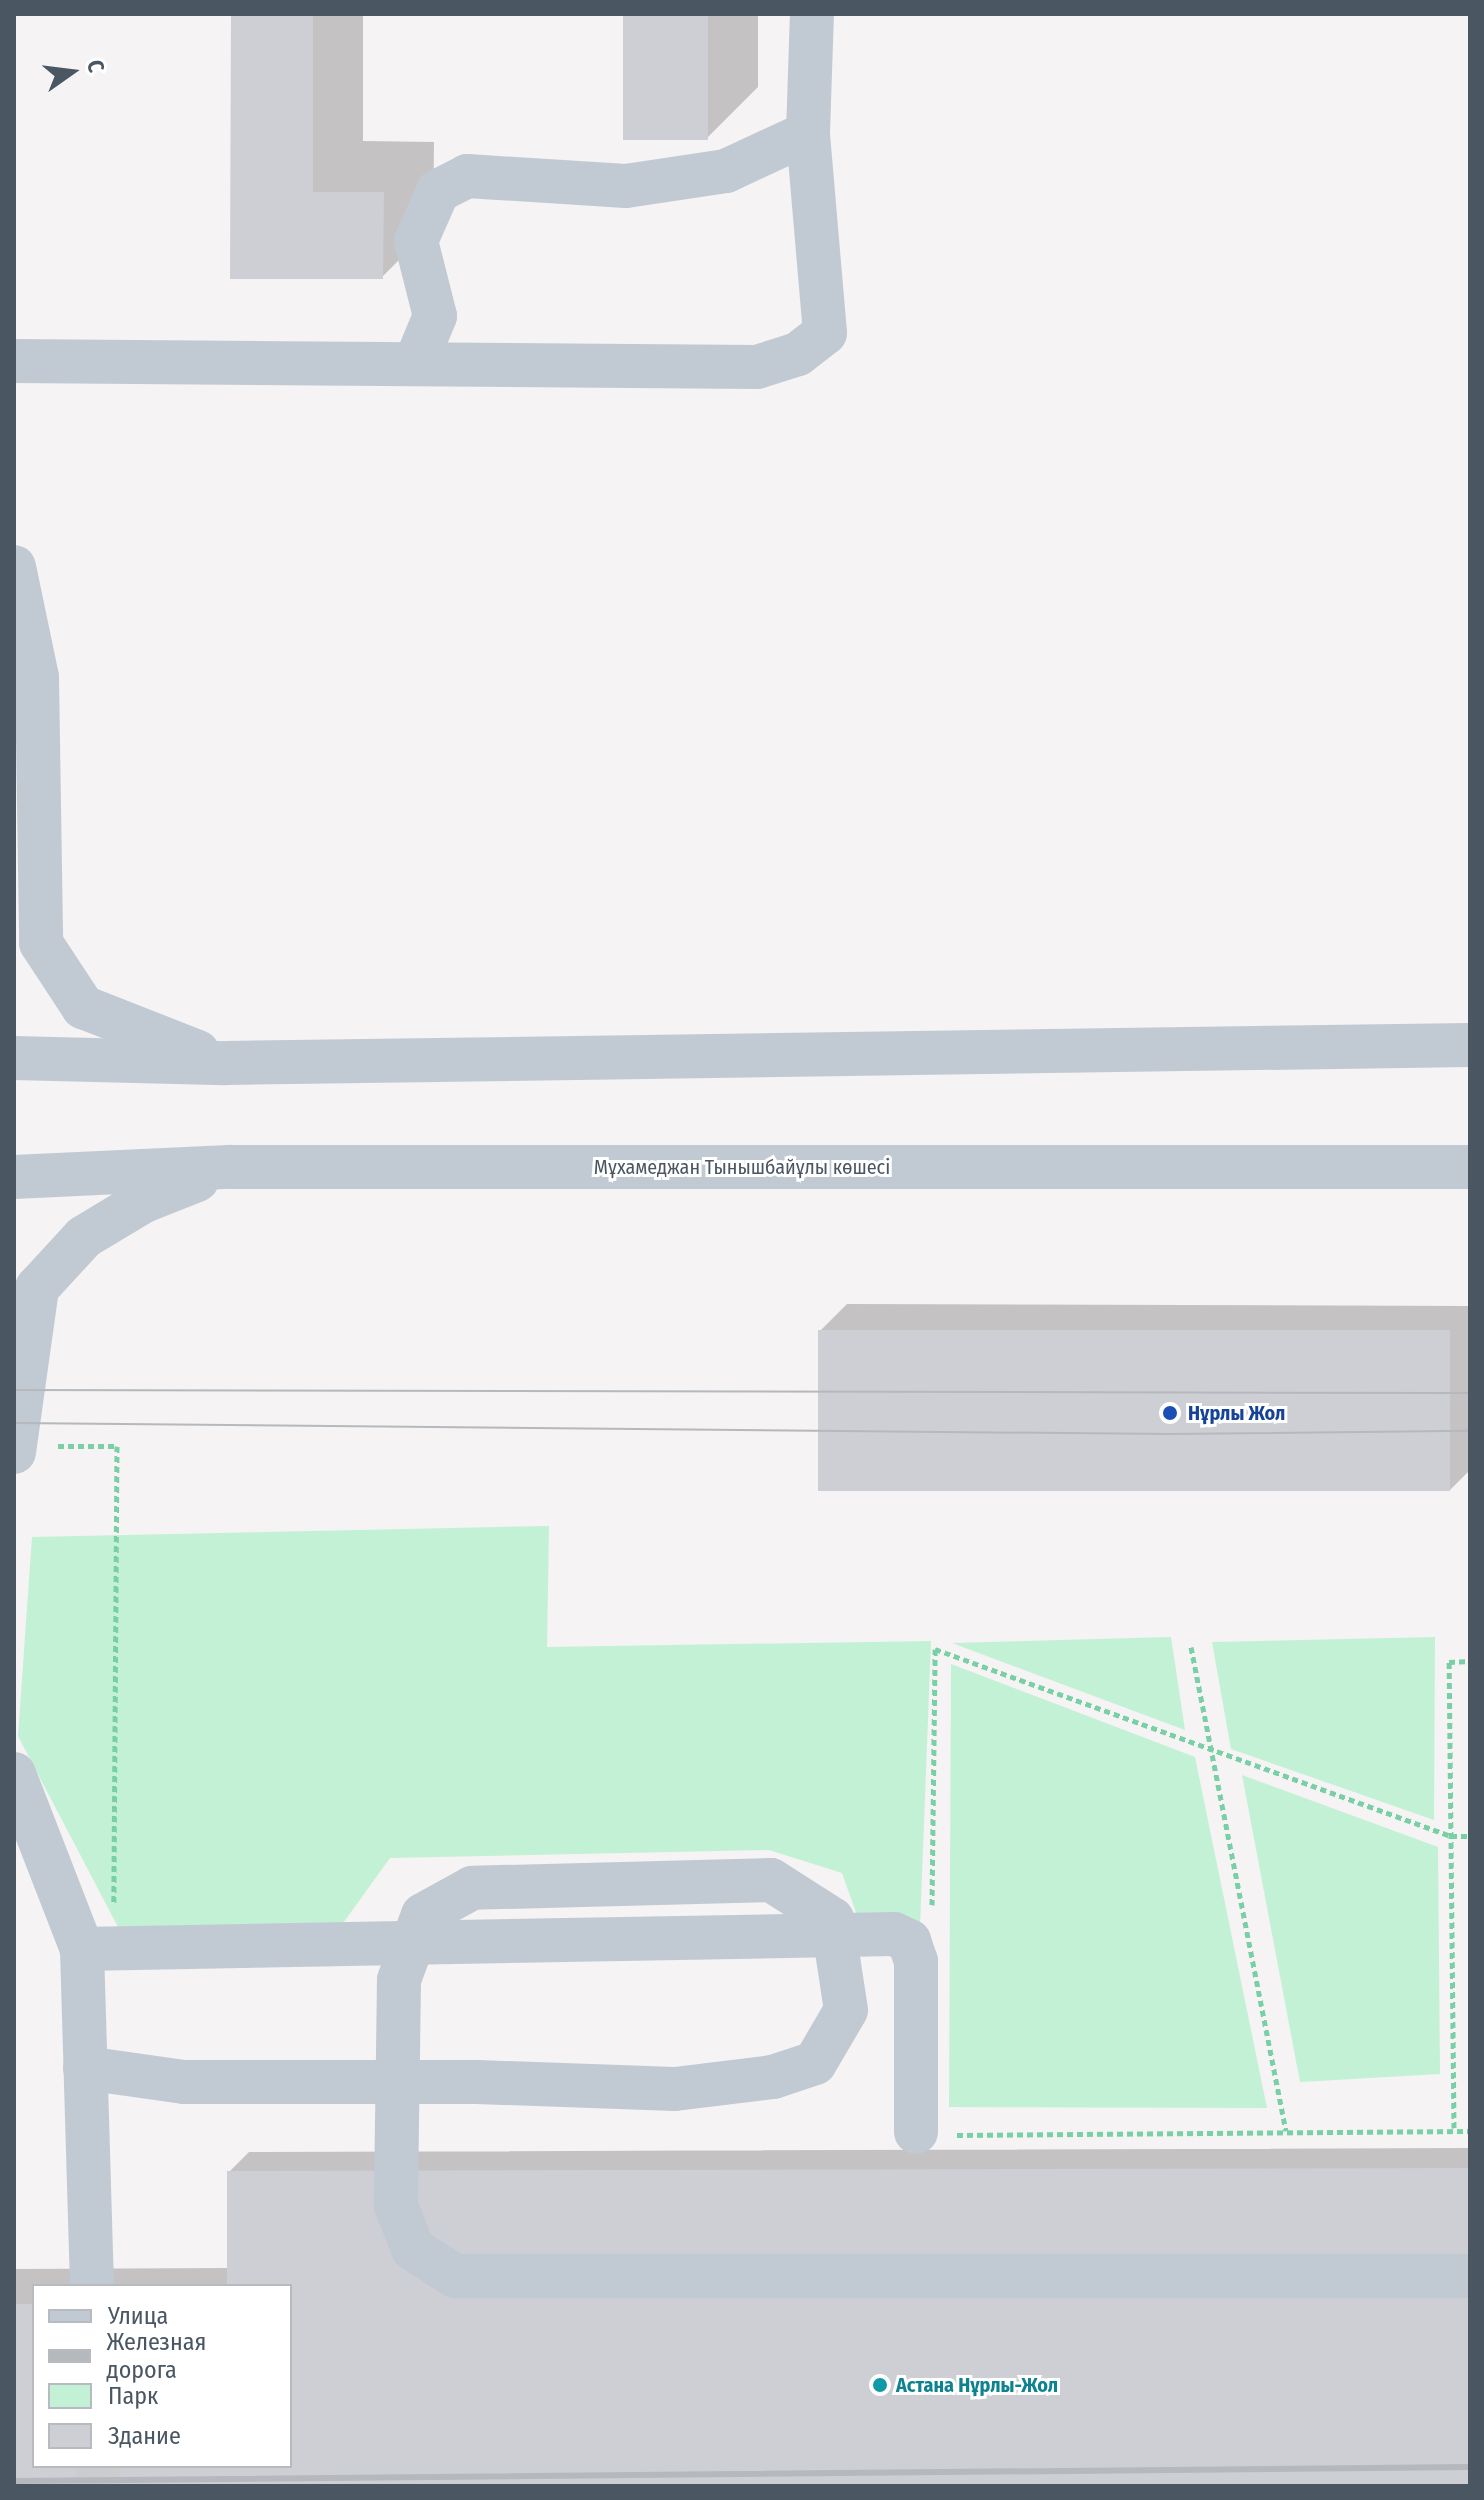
<!DOCTYPE html>
<meta charset="utf-8">
<style>
body{margin:0}
#map{position:relative;width:1484px;height:2500px;overflow:hidden;background:#f5f3f3;font-family:"Fira Sans Condensed",sans-serif}
div>[style]{position:absolute}
[style*='--x']{left:calc(var(--x)*1px);top:calc(var(--y)*1px);width:calc(var(--w)*1px);rotate:calc(var(--a)*1deg)}
.green>*{inset:0;background:#c3f1d5}
.shadow>*{inset:0;background:#0003}
.building>*{inset:0;background:#cdcfd5;transform-origin:0 0}
.minor-tunnel>*{height:44px;margin-top:-22px;transform-origin:0;background:repeating-linear-gradient(90deg,#caccce 0 44px,transparent 0 66px)}
.path>*{height:5px;margin-top:-2.5px;transform-origin:0;background:repeating-linear-gradient(90deg,#7ad0a6 0 6px,transparent 0 10px)}
.minor>*{height:44px;margin:-22px;padding:0 22px;transform-origin:22px;border-radius:22px;background:#c1cad2}
.tram>*{height:2px;margin:-1px;padding:0 1px;transform-origin:1px;border-radius:1px;background:#b5b8bd}
.rail>*{height:6px;margin:-3px;padding:0 3px;transform-origin:3px;border-radius:3px;background:#b5b8bd}
.minor-bridge>*{height:44px;margin:-22px;padding:0 22px;transform-origin:22px;border-radius:22px;background:#c1cad2}
.dots>*{width:22px;height:22px;translate:-50% -50%;box-sizing:border-box;border:4px solid #fff;border-radius:50%}
span{translate:-50% -50%;white-space:nowrap;text-align:center;line-height:1.15;-webkit-text-stroke:6px #fff;paint-order:stroke}
.street-label{font-size:20px;color:#4a5661}
.transit-label{font-size:20px;color:#164399;font-weight:700}
.left{translate:0 -50%;text-align:left}
.culture-label{font-size:20px;color:#0d838f;font-weight:700}
.frame{position:absolute;inset:0;border:16px solid #4a5661;pointer-events:none}
.legend{position:absolute;left:32px;top:2284px;width:260px;height:184px;box-sizing:border-box;background:#fff;border:2px solid #b7bbc0;margin:0;padding:10px 14px;list-style:none;font-size:24px;color:#4a5661}
.legend li{display:flex;align-items:center;gap:16px;height:40px}
.legend b{width:40px;border:2px solid #b7bbc0}
.north{position:absolute;left:32px;top:32px;width:80px;height:80px;-webkit-text-stroke:6px #fff;paint-order:stroke;rotate:76deg;font-size:22px;font-weight:700;line-height:32px;text-align:center;color:#4a5661}
.north::after{content:'';display:block;margin:auto;width:28px;height:36px;background:#4a5661;clip-path:polygon(50% 0,100% 100%,50% 72%,0 100%)}
</style>
<div id="map">
<div class="green">
<div style="clip-path:polygon(549px 1526px,547px 1647px,931px 1641px,920px 1926px,859px 1921px,842px 1873px,769px 1850px,390px 1858px,341px 1926px,129px 1948px,18px 1736px,32px 1537px)"></div>
<div style="clip-path:polygon(1171px 1637px,1185px 1730px,952px 1643px)"></div>
<div style="clip-path:polygon(1435px 1637px,1434px 1820px,1231px 1749px,1212px 1642px)"></div>
<div style="clip-path:polygon(951px 1664px,1195px 1757px,1267px 2108px,949px 2107px)"></div>
<div style="clip-path:polygon(1242px 1775px,1438px 1847px,1440px 2074px,1300px 2082px)"></div>
</div>
<div class="shadow">
<div style="clip-path:polygon(233px 14px,363px 14px,363px 141px,434px 142px,433px 226px,382px 277px,232px 277px)"></div>
<div style="clip-path:polygon(625px 14px,758px 14px,758px 87px,707px 138px)"></div>
<div style="clip-path:polygon(847px 1304px,1470px 1306px,1470px 1470px,1449px 1491px,820px 1331px)"></div>
<div style="clip-path:polygon(evenodd,1470px 2148px,1470px 2486px,14px 2486px,14px 2269px,229px 2268px,229px 2172px,249px 2152px,1470px 2148px,34px 2286px,290px 2286px,290px 2466px,34px 2466px,34px 2286px)"></div>
</div>
<div class="building">
<div style="clip-path:polygon(231px 14px,313px 14px,313px 192px,384px 192px,383px 279px,230px 279px)"></div>
<div style="left:623px;top:14px;width:85px;height:126px"></div>
<div style="left:818px;top:1330px;width:632px;height:161px"></div>
<div style="clip-path:polygon(1470px 2168px,1470px 2486px,14px 2486px,14px 2304px,34px 2304px,34px 2466px,290px 2466px,290px 2286px,227px 2286px,227px 2171px)"></div>
</div>
<div class="minor-tunnel">
<div style="--x:97;--y:2466;--w:20;--a:87"></div>
</div>
<div class="path">
<div style="--x:58;--y:1446;--w:59;--a:0"></div>
<div style="--x:117;--y:1446;--w:459;--a:90.4"></div>
<div style="--x:1191;--y:1647;--w:493;--a:78.9"></div>
<div style="--x:932;--y:1905;--w:256;--a:-89.3"></div>
<div style="--x:935;--y:1649;--w:549;--a:19.92"></div>
<div style="--x:1451;--y:1836;--w:19;--a:0"></div>
<div style="--x:1454;--y:2128;--w:466;--a:-90.6"></div>
<div style="--x:1449;--y:1662;--w:21;--a:-3"></div>
<div style="--x:957;--y:2135;--w:513;--a:-0.45"></div>
</div>
<div class="minor">
<div style="--x:14;--y:361;--w:743;--a:0.46"></div>
<div style="--x:757;--y:367;--w:43;--a:-17.6"></div>
<div style="--x:798;--y:354;--w:34;--a:-38"></div>
<div style="--x:825;--y:333;--w:201;--a:-94.9"></div>
<div style="--x:808;--y:133;--w:119;--a:-88.1"></div>
<div style="--x:415;--y:364;--w:52;--a:-67.4"></div>
<div style="--x:435;--y:316;--w:77;--a:-104.2"></div>
<div style="--x:416;--y:241;--w:55;--a:-66.3"></div>
<div style="--x:438;--y:191;--w:33;--a:-27"></div>
<div style="--x:467;--y:176;--w:159;--a:3.6"></div>
<div style="--x:626;--y:186;--w:101;--a:-8.5"></div>
<div style="--x:726;--y:171;--w:90;--a:-24.9"></div>
<div style="--x:14;--y:567;--w:112;--a:78.2"></div>
<div style="--x:37;--y:677;--w:266;--a:89.1"></div>
<div style="--x:41;--y:943;--w:77;--a:56.7"></div>
<div style="--x:83;--y:1007;--w:123;--a:21.4"></div>
<div style="--x:14;--y:1058;--w:212;--a:1.4"></div>
<div style="--x:226;--y:1063;--w:1244;--a:-0.83"></div>
<div style="--x:14;--y:1177;--w:215;--a:-2.7"></div>
<div style="--x:229;--y:1167;--w:1241;--a:0"></div>
<div style="--x:14;--y:1452;--w:166;--a:-82"></div>
<div style="--x:37;--y:1288;--w:69;--a:-47.3"></div>
<div style="--x:84;--y:1237;--w:70;--a:-31"></div>
<div style="--x:144;--y:1201;--w:57;--a:-21.6"></div>
<div style="--x:14;--y:1774;--w:188;--a:68.8"></div>
<div style="--x:82;--y:1949;--w:337;--a:88.3"></div>
<div style="--x:82;--y:1949;--w:812;--a:-1.06"></div>
<div style="--x:894;--y:1934;--w:17;--a:25"></div>
<div style="--x:909;--y:1941;--w:21;--a:71"></div>
<div style="--x:916;--y:1961;--w:171;--a:90"></div>
<div style="--x:85;--y:2068;--w:100;--a:8"></div>
<div style="--x:184;--y:2082;--w:293;--a:0"></div>
</div>
<div class="tram">
<div style="--x:14;--y:1390;--w:1456;--a:0.12"></div>
<div style="--x:14;--y:1423;--w:1156;--a:0.55"></div>
<div style="--x:1170;--y:1434;--w:300;--a:-0.6"></div>
</div>
<div class="rail">
<div style="--x:14;--y:2481;--w:1456;--a:-0.55"></div>
</div>
<div class="minor-bridge">
<div style="--x:477;--y:2082;--w:198;--a:2"></div>
<div style="--x:675;--y:2089;--w:99;--a:-7"></div>
<div style="--x:773;--y:2077;--w:44;--a:-18.4"></div>
<div style="--x:815;--y:2063;--w:61;--a:-59.7"></div>
<div style="--x:846;--y:2010;--w:92;--a:-98.7"></div>
<div style="--x:832;--y:1919;--w:72;--a:-147.4"></div>
<div style="--x:771;--y:1880;--w:299;--a:178.5"></div>
<div style="--x:472;--y:1888;--w:56;--a:151.1"></div>
<div style="--x:423;--y:1915;--w:69;--a:110.3"></div>
<div style="--x:399;--y:1980;--w:226;--a:90.8"></div>
<div style="--x:396;--y:2206;--w:46;--a:68.4"></div>
<div style="--x:413;--y:2249;--w:50;--a:32.7"></div>
<div style="--x:455;--y:2276;--w:1015;--a:0"></div>
</div>
<div class="dots">
<div style="left:1170px;top:1413px;background:#1a4fb4"></div>
<div style="left:880px;top:2385px;background:#0f9aa8"></div>
</div>
<div class="street-label">
<span style="left:742px;top:1167px">Мұхамеджан Тынышбайұлы көшесі</span>
</div>
<div class="transit-label">
<span class="left" style="left:1188px;top:1413px">Нұрлы Жол</span>
</div>
<div class="culture-label">
<span class="left" style="left:896px;top:2385px">Астана Нұрлы-Жол</span>
</div>
<div class="frame"></div>
<ul class="legend">
<li><b style="height:10px;background:#c1cad2"></b>Улица</li>
<li><b style="height:10px;background:#b5b8bd"></b>Железная дорога</li>
<li><b style="height:22px;background:#c3f1d5"></b>Парк</li>
<li><b style="height:22px;background:#cdcfd5"></b>Здание</li>
</ul>
<div class="north">С</div>
</div>
